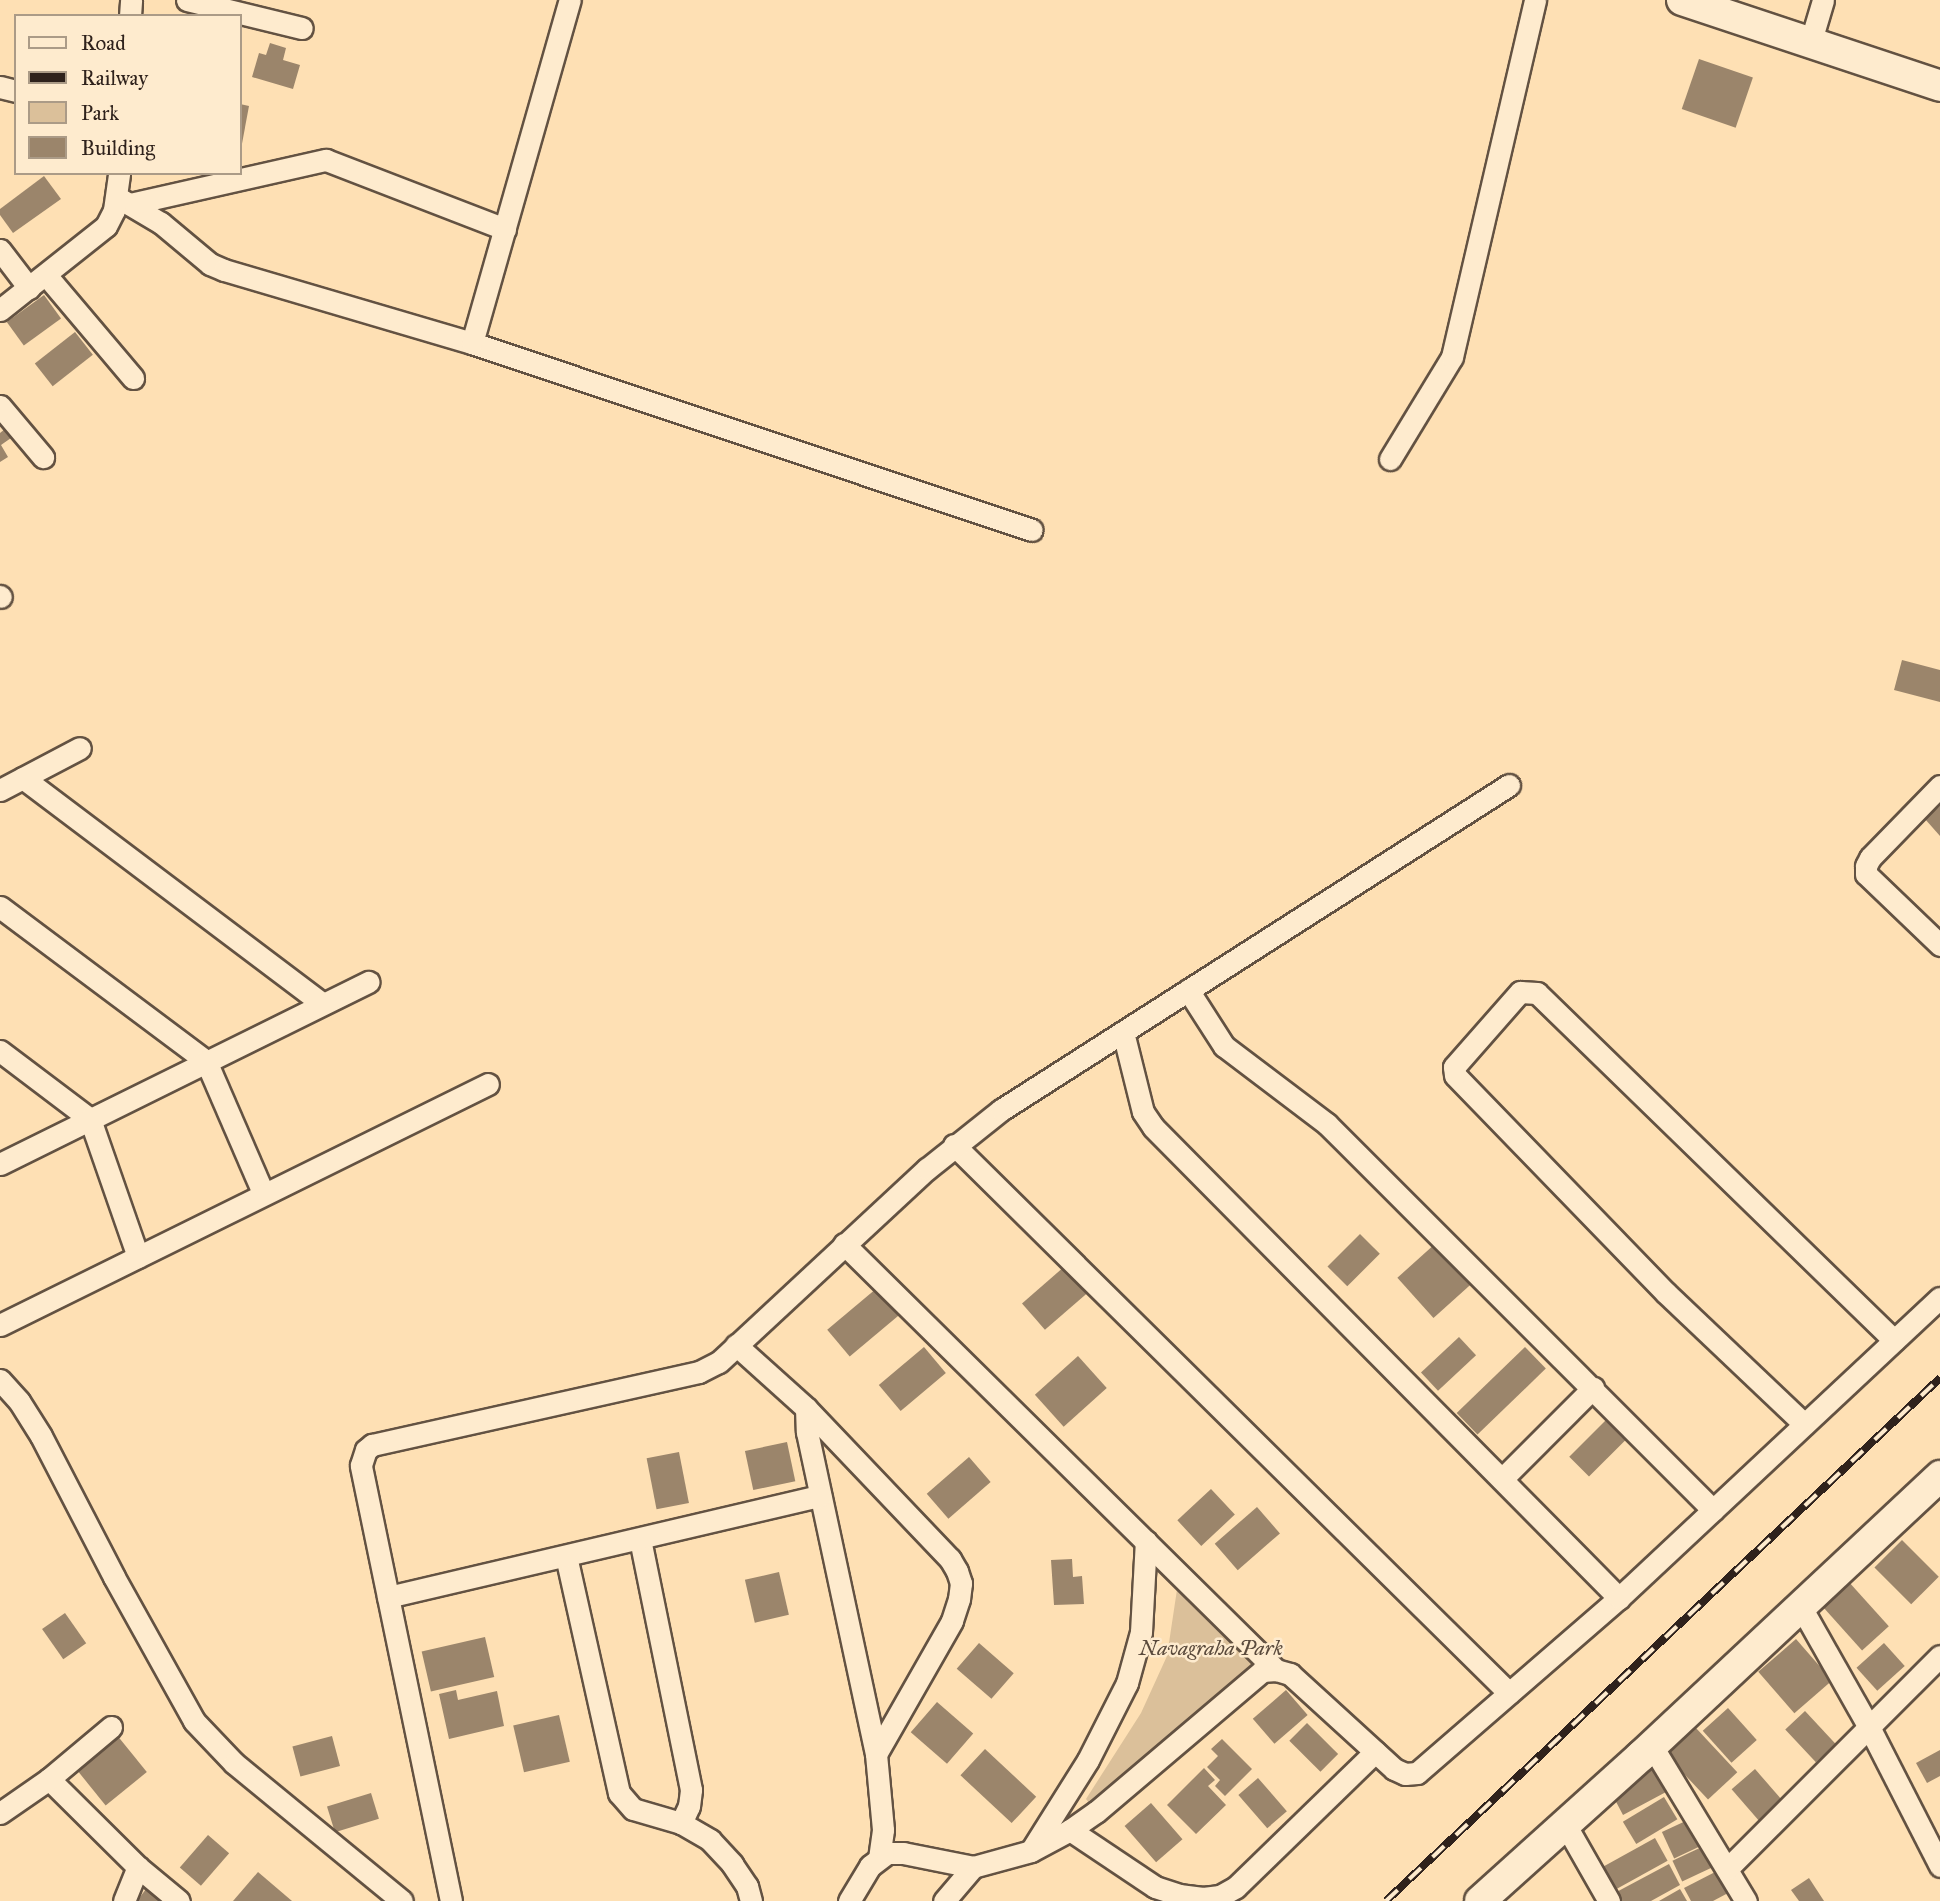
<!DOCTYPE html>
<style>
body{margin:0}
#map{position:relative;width:1940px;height:1901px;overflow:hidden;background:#fee0b4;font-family:"IM FELL Great Primer",serif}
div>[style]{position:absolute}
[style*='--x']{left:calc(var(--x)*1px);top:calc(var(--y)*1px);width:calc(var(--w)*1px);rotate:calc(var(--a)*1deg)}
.green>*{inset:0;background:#dbc09a}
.building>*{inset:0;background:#9b856b;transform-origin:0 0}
.roads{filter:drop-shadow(2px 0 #635242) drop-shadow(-2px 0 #635242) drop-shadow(0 2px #635242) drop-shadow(0 -2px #635242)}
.street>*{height:21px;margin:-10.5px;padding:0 10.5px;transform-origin:10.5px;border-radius:10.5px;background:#feebce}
.secondary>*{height:30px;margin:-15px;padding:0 15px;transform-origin:15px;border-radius:15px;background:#feebce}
.rail>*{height:8px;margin-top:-4px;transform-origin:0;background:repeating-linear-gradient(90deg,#feebce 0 16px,#2f221c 0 32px);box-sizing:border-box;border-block:2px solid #2f221c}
span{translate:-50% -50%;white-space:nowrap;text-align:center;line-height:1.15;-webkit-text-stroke:5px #feebce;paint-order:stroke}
.park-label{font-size:21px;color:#5a4a3c;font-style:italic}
.legend{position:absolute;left:14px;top:14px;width:228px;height:161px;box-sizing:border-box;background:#feebce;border:2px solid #ab9b87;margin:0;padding:9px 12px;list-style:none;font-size:21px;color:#2f221c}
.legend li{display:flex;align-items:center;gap:14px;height:35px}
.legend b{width:35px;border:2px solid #ab9b87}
</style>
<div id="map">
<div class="green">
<div style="clip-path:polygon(1181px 1563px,1273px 1648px,1096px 1812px,1086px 1799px,1141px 1713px,1167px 1656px)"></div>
</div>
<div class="building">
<div style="clip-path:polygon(270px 43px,286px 48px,283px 60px,300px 65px,293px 89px,252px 77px,259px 53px,266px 55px)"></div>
<div style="left:1699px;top:59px;width:57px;height:53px;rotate:19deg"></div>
<div style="clip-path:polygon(240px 104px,249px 106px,241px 149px,240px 149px)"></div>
<div style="clip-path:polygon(44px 176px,61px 199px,13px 233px,0 215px,0 209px)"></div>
<div style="left:44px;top:295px;width:29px;height:46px;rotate:54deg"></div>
<div style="left:75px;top:332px;width:29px;height:51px;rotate:52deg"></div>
<div style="clip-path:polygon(5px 429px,11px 438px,1px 445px,8px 457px,0 462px,0 433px)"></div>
<div style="clip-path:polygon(1902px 660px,1940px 670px,1940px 702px,1894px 690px)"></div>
<div style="clip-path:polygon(1940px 806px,1940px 836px,1925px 819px)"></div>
<div style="left:1360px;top:1234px;width:28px;height:46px;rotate:45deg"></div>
<div style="left:1436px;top:1243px;width:54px;height:52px;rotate:48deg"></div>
<div style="left:1065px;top:1266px;width:35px;height:57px;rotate:49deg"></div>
<div style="left:877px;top:1288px;width:35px;height:65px;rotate:50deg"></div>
<div style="left:1459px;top:1337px;width:25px;height:52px;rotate:47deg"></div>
<div style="left:924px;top:1347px;width:34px;height:59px;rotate:50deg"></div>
<div style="left:1525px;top:1347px;width:30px;height:95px;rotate:46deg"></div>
<div style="left:1078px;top:1356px;width:43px;height:58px;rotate:48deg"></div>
<div style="left:1606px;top:1420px;width:28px;height:52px;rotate:45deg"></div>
<div style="left:787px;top:1442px;width:40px;height:43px;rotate:78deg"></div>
<div style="left:679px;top:1452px;width:52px;height:33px;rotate:79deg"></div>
<div style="left:969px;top:1457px;width:33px;height:56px;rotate:49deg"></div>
<div style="left:1211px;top:1489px;width:35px;height:46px;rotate:47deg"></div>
<div style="left:1257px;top:1507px;width:35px;height:56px;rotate:49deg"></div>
<div style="left:1902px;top:1540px;width:52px;height:39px;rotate:45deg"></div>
<div style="clip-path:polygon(1072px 1559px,1073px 1577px,1082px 1576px,1084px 1604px,1054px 1605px,1051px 1560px)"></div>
<div style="left:779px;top:1572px;width:44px;height:35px;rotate:77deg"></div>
<div style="left:1848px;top:1581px;width:61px;height:36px;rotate:48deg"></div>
<div style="left:65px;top:1613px;width:37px;height:28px;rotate:55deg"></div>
<div style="left:485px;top:1637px;width:41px;height:65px;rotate:77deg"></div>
<div style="left:1796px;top:1639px;width:55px;height:50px;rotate:49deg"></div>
<div style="left:979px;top:1643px;width:46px;height:34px;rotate:41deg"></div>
<div style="left:1884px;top:1643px;width:31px;height:37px;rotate:48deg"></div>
<div style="clip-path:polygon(456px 1690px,458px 1700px,497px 1691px,504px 1726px,449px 1739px,439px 1694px)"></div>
<div style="left:1286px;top:1690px;width:33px;height:44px;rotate:49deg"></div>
<div style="left:937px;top:1702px;width:48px;height:40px;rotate:41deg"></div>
<div style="left:1728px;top:1708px;width:43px;height:34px;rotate:48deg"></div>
<div style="left:1805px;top:1711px;width:45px;height:27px;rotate:47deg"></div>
<div style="left:559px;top:1715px;width:48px;height:47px;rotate:77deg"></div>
<div style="left:1307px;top:1723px;width:44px;height:25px;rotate:45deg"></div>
<div style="left:1695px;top:1727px;width:62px;height:40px;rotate:47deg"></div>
<div style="left:116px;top:1734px;width:49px;height:53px;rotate:51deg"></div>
<div style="left:332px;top:1736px;width:31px;height:41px;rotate:75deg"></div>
<div style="clip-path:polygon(1222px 1739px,1252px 1769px,1225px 1796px,1215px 1786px,1220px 1780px,1207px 1767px,1218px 1756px,1211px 1749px)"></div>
<div style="left:985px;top:1749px;width:70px;height:36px;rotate:43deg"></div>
<div style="clip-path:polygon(1940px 1750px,1940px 1776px,1927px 1783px,1916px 1763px)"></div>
<div style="clip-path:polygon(1650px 1764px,1666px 1792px,1623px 1815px,1613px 1796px,1638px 1782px,1633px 1773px)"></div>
<div style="clip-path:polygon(1204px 1768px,1215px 1780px,1208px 1786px,1226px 1805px,1196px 1834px,1167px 1805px)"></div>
<div style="left:1755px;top:1769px;width:45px;height:31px;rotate:49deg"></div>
<div style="left:1258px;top:1778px;width:44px;height:26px;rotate:49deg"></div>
<div style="left:371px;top:1793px;width:27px;height:46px;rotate:73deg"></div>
<div style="left:1664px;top:1797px;width:26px;height:48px;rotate:59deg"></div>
<div style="left:1151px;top:1803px;width:48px;height:35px;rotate:49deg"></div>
<div style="left:1690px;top:1819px;width:29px;height:31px;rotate:65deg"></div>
<div style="left:208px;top:1835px;width:28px;height:43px;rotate:41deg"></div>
<div style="left:1655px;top:1838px;width:26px;height:62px;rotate:61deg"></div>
<div style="left:1706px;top:1845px;width:23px;height:37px;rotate:65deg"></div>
<div style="clip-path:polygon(1669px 1864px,1680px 1885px,1651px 1901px,1612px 1901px,1609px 1896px)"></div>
<div style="clip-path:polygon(1719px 1870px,1730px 1892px,1713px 1901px,1691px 1901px,1684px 1888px)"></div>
<div style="clip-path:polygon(258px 1872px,292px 1901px,233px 1901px)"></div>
<div style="clip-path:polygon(1809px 1878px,1824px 1901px,1799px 1901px,1791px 1890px)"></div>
<div style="clip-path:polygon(149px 1885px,166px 1901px,137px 1901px)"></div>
<div style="clip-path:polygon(1680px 1889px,1687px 1901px,1659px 1901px)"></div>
</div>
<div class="roads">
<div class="street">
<div style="--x:187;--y:0;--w:118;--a:13.7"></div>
<div style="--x:130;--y:16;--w:16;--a:-86"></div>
<div style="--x:1810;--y:44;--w:46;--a:-73.5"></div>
<div style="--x:0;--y:87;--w:16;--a:14"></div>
<div style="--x:117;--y:197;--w:51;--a:30.6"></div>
<div style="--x:161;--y:223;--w:64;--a:39.9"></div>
<div style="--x:210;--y:264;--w:15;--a:23"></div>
<div style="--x:224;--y:270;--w:259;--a:16.4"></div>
<div style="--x:472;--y:343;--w:590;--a:18.47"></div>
<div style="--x:130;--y:204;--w:201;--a:-12.7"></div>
<div style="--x:326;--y:160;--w:192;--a:21.1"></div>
<div style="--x:0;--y:250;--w:48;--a:52.7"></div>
<div style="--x:46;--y:275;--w:135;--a:49.8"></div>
<div style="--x:0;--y:310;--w:135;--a:-38.4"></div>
<div style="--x:106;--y:226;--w:18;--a:-63"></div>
<div style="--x:114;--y:210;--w:37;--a:-82"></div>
<div style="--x:472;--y:343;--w:357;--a:-74.1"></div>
<div style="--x:0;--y:406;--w:67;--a:49.9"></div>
<div style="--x:1390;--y:459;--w:119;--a:-58.7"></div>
<div style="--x:1452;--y:357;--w:367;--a:-76.9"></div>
<div style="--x:0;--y:596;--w:1;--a:45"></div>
<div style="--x:23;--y:778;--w:374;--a:37"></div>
<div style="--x:1940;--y:786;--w:100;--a:134.2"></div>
<div style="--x:1870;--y:858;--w:9;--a:117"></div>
<div style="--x:1866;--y:866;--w:8;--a:90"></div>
<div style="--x:1866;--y:874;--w:103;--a:43.8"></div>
<div style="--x:0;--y:790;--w:90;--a:-27.7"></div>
<div style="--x:0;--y:907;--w:257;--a:36.8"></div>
<div style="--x:206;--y:1061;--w:144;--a:66.6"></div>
<div style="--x:1188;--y:990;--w:67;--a:57.3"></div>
<div style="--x:1224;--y:1046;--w:129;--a:37.1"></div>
<div style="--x:1327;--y:1124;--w:546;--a:45"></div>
<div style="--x:1123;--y:1032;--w:82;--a:76"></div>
<div style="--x:1143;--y:1112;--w:18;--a:56"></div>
<div style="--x:1153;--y:1127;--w:663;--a:45.31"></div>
<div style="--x:0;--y:1051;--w:113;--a:37.1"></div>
<div style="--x:90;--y:1119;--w:146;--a:70.8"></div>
<div style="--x:954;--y:1145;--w:780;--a:44.64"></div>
<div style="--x:0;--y:1164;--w:411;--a:-26.3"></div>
<div style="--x:844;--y:1244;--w:607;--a:44.6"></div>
<div style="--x:0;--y:1325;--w:544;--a:-26.28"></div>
<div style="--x:736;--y:1345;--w:94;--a:42"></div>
<div style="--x:806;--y:1408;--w:209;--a:46.4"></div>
<div style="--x:950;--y:1559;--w:14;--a:60"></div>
<div style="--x:957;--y:1571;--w:13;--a:72"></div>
<div style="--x:961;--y:1583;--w:16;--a:97"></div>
<div style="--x:959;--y:1599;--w:23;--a:108"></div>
<div style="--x:952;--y:1621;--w:153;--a:119.7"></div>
<div style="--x:0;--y:1380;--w:28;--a:48"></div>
<div style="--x:19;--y:1401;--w:41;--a:57.8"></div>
<div style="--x:41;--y:1436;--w:159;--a:62.6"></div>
<div style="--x:114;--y:1577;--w:165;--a:60.9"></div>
<div style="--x:194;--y:1721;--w:58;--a:46.4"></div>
<div style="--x:234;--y:1763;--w:217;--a:39.4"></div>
<div style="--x:806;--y:1408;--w:24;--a:88"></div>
<div style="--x:807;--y:1432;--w:329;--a:77.9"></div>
<div style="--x:876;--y:1754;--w:76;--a:84.7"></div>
<div style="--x:883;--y:1830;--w:28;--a:98"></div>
<div style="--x:1804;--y:1424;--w:190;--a:-136.5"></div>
<div style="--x:1666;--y:1293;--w:303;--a:-134.1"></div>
<div style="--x:1455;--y:1075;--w:8;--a:-97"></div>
<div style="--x:1454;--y:1067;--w:100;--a:-48.7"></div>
<div style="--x:1520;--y:992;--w:17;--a:3"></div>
<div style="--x:1537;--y:993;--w:498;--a:44.2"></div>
<div style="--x:1502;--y:1479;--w:129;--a:-45"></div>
<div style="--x:640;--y:1539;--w:256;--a:78.5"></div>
<div style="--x:691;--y:1790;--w:16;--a:97"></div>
<div style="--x:689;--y:1806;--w:19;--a:115"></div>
<div style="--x:566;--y:1556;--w:243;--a:77.4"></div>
<div style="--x:619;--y:1793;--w:21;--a:49"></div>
<div style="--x:633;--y:1809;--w:50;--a:16.3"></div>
<div style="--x:681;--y:1823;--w:34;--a:30"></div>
<div style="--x:710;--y:1840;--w:33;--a:47"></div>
<div style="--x:732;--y:1864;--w:27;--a:56"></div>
<div style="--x:747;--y:1886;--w:16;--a:75"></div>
<div style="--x:388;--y:1597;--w:444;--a:-13.2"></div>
<div style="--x:1801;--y:1607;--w:138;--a:60.5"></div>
<div style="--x:1869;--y:1727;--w:156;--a:62.9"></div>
<div style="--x:1652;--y:1746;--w:181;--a:58.8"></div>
<div style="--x:49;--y:1779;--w:125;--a:44.7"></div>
<div style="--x:138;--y:1867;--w:53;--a:39.7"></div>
<div style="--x:0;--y:1813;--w:60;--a:-34.8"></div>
<div style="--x:49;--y:1779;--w:81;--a:-40"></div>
<div style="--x:1565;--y:1824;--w:89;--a:60.3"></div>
<div style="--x:1070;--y:1830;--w:102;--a:33.8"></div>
<div style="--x:1155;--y:1887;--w:25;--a:18"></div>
<div style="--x:1179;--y:1895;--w:24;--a:7"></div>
<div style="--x:1203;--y:1898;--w:17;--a:-7"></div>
<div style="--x:1220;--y:1896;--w:18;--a:-29"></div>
<div style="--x:1236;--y:1887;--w:194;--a:-44.2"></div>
<div style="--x:1032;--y:1849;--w:105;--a:-57.8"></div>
<div style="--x:1088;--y:1760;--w:86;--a:-63.1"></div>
<div style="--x:1127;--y:1683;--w:53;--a:-74.6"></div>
<div style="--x:1141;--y:1632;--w:91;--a:-86.9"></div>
<div style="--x:1727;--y:1869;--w:301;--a:-45"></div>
<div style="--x:124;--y:1901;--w:37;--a:-68"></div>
<div style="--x:451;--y:1901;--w:445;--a:-101.7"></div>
<div style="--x:361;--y:1465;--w:16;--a:-72"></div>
<div style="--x:366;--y:1450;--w:8;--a:-40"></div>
<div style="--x:372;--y:1445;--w:335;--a:-12.6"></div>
<div style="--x:699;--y:1372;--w:22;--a:-27"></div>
<div style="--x:719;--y:1362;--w:284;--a:-42.9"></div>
<div style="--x:927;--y:1169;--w:95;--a:-38.6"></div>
<div style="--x:1001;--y:1110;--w:603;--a:-32.61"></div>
<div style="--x:849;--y:1901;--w:41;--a:-59"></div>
<div style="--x:870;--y:1866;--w:21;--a:-37"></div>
<div style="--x:887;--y:1853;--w:16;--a:0"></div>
<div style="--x:903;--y:1853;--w:71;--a:11.3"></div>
<div style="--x:973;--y:1867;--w:60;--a:-15.4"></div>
<div style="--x:1031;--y:1851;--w:44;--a:-28.3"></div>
<div style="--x:1070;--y:1830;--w:32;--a:-35"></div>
<div style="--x:1096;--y:1812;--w:218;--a:-40.3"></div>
<div style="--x:1262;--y:1671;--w:14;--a:-4"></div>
<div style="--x:1276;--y:1670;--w:15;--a:16"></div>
<div style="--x:1290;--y:1674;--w:141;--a:42.4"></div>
<div style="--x:1394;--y:1769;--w:12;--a:24"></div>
<div style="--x:1405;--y:1774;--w:12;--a:-5"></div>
<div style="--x:1417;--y:1773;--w:267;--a:-40.9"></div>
<div style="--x:1619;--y:1598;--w:439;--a:-43.1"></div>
<div style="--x:944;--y:1901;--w:45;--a:-49.5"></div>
</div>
<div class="secondary">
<div style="--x:1682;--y:0;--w:272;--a:18.4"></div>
<div style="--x:1480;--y:1901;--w:217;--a:-42"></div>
<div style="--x:1641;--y:1756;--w:410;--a:-43.1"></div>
</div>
</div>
<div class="rail">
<div style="--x:1386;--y:1901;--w:762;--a:-43.35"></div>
</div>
<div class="park-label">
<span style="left:1211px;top:1648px">Navagraha Park</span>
</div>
<ul class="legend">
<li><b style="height:9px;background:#feebce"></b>Road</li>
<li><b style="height:9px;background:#2f221c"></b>Railway</li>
<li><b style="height:19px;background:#dbc09a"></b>Park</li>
<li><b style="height:19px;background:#9b856b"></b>Building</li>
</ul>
</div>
